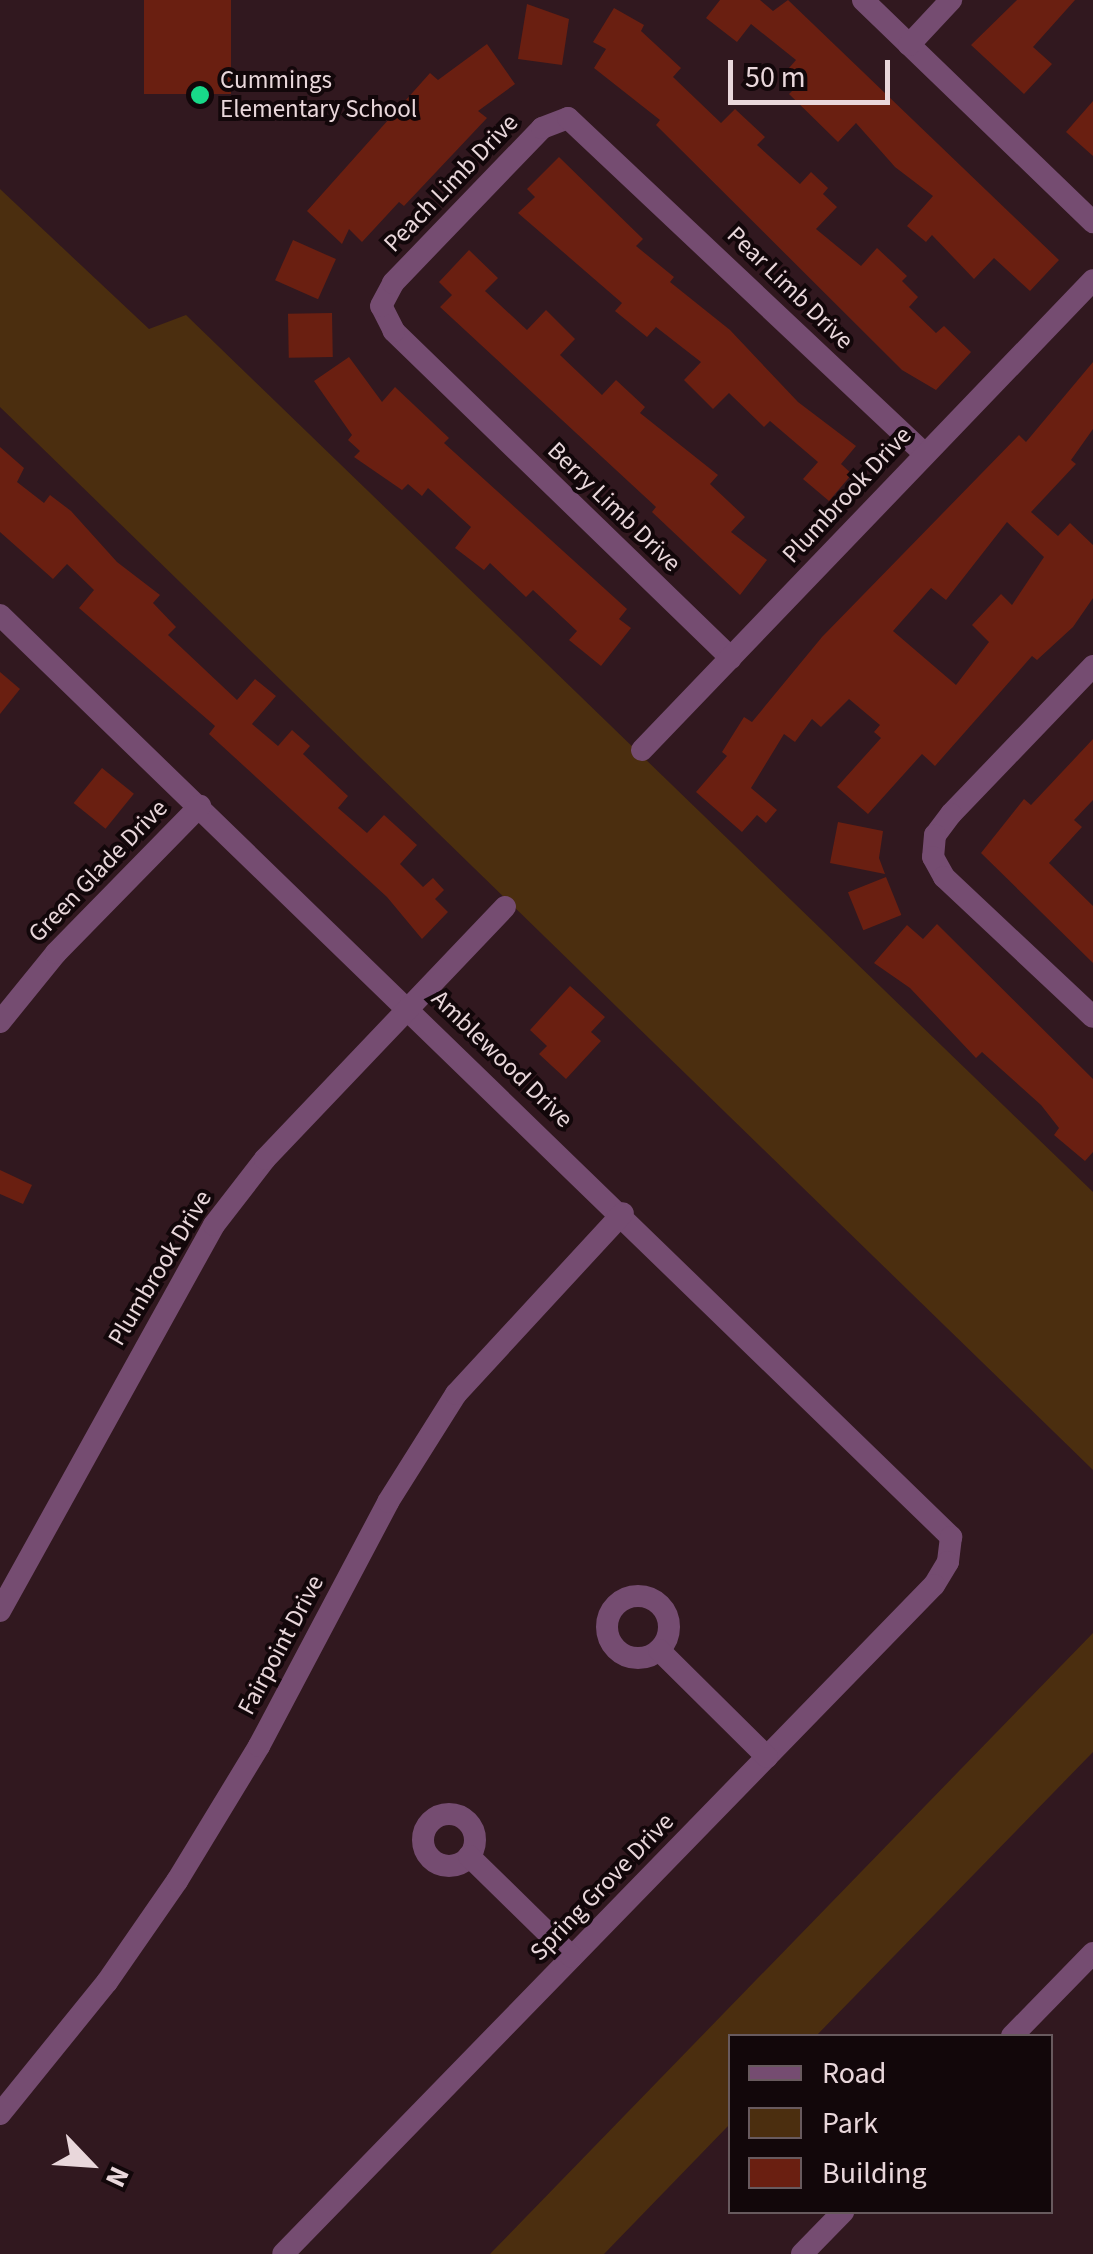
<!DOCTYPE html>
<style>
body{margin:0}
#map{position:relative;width:1093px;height:2254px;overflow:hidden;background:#31181f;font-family:"Source Sans 3",sans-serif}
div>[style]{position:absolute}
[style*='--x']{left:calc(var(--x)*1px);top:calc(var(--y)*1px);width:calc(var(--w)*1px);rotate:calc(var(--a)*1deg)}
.green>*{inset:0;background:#4b2e0f}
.building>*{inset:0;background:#6a1f11;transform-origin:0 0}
.minor>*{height:22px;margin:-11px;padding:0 11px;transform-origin:11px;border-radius:11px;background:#754c71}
.minor>.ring{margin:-11px;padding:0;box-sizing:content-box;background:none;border:22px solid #754c71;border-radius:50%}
.dots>*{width:28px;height:28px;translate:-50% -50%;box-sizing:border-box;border:5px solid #12070a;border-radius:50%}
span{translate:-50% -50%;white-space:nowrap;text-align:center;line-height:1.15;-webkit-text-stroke:8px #12070a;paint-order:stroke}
.poi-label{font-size:25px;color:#e9d7db}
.left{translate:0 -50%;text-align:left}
.street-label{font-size:25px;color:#e9d7db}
.legend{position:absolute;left:728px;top:2034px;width:325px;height:180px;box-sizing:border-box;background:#12070a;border:2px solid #685a5e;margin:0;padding:12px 18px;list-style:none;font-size:30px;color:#e9d7db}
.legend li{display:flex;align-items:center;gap:20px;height:50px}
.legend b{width:50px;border:2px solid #685a5e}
.north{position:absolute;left:40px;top:2114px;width:100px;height:100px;-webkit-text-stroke:8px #12070a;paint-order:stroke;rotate:115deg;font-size:28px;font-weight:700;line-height:40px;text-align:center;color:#e9d7db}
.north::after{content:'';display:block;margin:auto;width:35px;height:45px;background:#e9d7db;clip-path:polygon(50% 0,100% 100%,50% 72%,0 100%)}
.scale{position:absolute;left:728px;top:60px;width:162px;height:45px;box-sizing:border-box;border:5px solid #e9d7db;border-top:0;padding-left:12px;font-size:30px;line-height:35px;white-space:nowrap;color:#e9d7db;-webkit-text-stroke:8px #12070a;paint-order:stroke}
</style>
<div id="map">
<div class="green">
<div style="clip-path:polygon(0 189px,149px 329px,186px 315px,1093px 1192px,1093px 1470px,0 407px)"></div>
<div style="clip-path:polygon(1093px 1633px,1093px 1752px,816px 2036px,730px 2036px,730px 2124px,604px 2254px,490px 2254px)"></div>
</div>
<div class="building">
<div style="left:144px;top:0;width:87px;height:94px"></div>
<div style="clip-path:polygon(720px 0,760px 0,773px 11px,788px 0,1059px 260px,1030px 291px,994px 258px,974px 279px,932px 235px,926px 242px,907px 226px,933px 196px,895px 167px,856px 123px,838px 142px,789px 94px,795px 88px,782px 76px,796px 60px,751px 24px,737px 42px,706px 18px)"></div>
<div style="clip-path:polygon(1017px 0,1075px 0,1033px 47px,1052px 64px,1024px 94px,971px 45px)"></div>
<div style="clip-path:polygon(527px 4px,569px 19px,562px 65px,518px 59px)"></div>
<div style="clip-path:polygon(614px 8px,644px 25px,641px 31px,681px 68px,673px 77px,721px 123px,735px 109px,765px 137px,757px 145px,800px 184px,811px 172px,828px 188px,823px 194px,837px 207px,816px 229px,861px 266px,877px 248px,907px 276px,902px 281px,918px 297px,909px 307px,936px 333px,944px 326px,971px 352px,936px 390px,902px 370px,656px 125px,660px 120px,594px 68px,606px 49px,593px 42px)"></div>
<div style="clip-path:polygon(487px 44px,515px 84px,478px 111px,487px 118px,404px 206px,399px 202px,362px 242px,349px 229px,342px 244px,307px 211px,430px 73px,438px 80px)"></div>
<div style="clip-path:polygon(1093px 101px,1093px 156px,1066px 132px)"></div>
<div style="clip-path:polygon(559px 157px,643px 239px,636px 246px,674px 277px,670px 282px,730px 330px,798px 402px,856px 446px,841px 464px,852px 474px,829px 501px,803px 479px,818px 462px,770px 421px,764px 427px,729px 393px,713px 409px,684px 380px,701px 362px,656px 327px,647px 337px,615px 311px,622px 303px,518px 213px,535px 197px,527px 189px)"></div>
<div style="left:293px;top:240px;width:47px;height:44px;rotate:24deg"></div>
<div style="clip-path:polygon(469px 250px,498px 278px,485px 291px,527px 330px,546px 310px,575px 339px,560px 355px,602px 395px,616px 380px,645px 407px,640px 413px,718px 475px,710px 484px,745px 517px,731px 532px,767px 560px,740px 595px,652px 512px,656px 507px,440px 307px,452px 295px,439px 282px)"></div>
<div style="left:332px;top:313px;width:44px;height:44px;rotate:89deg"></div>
<div style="clip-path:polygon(349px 357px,382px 402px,395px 387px,449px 438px,444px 443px,627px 609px,619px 619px,631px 628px,601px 666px,569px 640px,577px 631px,533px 590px,526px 597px,490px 563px,484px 570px,455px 548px,471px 527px,428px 488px,422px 496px,408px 484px,402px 490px,354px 457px,360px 451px,348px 440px,352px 435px,314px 381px)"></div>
<div style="clip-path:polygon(evenodd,1093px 362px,1093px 429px,1071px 460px,1076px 464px,1031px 512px,1058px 536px,1070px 523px,1093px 545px,1093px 598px,1073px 627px,1037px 660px,1032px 656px,935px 766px,922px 754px,868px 814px,837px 787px,881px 738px,874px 732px,880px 725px,849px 699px,821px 727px,812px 719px,795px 742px,784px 734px,751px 788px,777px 810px,766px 823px,757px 815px,742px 832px,696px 792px,727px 756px,722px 752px,744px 717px,752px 722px,822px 637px,1019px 435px,1026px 442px,1093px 362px,1007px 522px,1044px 557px,1012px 605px,1001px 594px,972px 625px,989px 642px,956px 685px,893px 631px,931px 588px,946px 600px,1007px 522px)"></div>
<div style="clip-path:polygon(0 447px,24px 468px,17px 482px,44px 503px,50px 495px,71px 511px,117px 562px,160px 595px,153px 603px,176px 627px,168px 635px,237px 700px,255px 679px,276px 696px,252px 724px,278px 746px,292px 730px,310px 746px,303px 754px,348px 796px,338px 808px,367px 833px,384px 815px,417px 845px,400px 864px,423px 887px,433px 878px,444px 890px,435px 899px,448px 912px,422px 939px,387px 897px,209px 734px,215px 726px,79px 608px,94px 590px,67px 564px,53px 579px,0 532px)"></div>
<div style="clip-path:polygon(0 672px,20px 689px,0 714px)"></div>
<div style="clip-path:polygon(1093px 739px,1093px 800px,1074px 820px,1082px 827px,1049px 863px,1093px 906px,1093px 963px,981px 853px,1024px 799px,1031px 805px)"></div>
<div style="left:102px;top:768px;width:41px;height:45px;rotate:39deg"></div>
<div style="clip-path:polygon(838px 822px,883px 831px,879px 858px,885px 874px,830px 863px)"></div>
<div style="left:886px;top:877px;width:41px;height:41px;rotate:68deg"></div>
<div style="clip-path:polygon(937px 924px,1093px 1079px,1093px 1152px,1085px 1161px,1054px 1135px,1059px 1128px,1041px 1105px,982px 1052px,976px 1058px,910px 988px,874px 963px,907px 925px,923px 939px)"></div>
<div style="clip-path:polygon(570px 986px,605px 1017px,591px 1032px,601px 1041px,566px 1079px,539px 1054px,547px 1046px,530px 1030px)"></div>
<div style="clip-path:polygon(0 1170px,32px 1185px,23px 1204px,0 1194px)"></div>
</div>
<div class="minor">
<div style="--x:863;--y:0;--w:320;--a:44"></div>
<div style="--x:909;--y:45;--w:62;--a:-47"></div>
<div style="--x:0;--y:615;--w:1325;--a:44.11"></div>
<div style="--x:951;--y:1537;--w:25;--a:97"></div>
<div style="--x:948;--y:1562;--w:27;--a:121"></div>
<div style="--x:934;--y:1585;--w:933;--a:134.22"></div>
<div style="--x:731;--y:658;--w:470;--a:-135.9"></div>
<div style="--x:394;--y:331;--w:28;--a:-117"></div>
<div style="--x:381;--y:306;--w:26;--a:-62"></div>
<div style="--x:393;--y:283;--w:215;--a:-46.1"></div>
<div style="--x:542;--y:128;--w:28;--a:-21"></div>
<div style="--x:568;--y:118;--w:489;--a:43.3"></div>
<div style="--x:1093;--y:666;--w:205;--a:133.8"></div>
<div style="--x:951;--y:814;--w:26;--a:127"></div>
<div style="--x:935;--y:835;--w:22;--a:95"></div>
<div style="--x:933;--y:857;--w:23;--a:61"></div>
<div style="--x:944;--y:877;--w:204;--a:43.2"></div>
<div style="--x:642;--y:750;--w:651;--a:-46.18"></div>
<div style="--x:0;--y:1022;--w:89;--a:-50.9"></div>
<div style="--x:56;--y:953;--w:206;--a:-45.6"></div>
<div class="ring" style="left:607px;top:1596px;width:40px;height:40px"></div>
<div style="--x:0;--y:1611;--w:441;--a:-61"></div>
<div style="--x:214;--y:1225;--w:83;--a:-52.3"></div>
<div style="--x:265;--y:1159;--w:348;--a:-46.4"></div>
<div style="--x:659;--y:1650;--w:152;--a:44.7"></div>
<div class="ring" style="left:423px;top:1814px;width:30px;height:30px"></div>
<div style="--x:469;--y:1856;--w:144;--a:44.4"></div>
<div style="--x:1012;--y:2036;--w:116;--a:-45.7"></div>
<div style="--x:0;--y:2114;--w:170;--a:-51"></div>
<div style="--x:107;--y:1982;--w:123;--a:-55.3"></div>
<div style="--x:177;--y:1881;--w:158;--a:-58.7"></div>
<div style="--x:259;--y:1746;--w:276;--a:-62.1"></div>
<div style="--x:388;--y:1502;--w:128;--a:-57.8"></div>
<div style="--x:456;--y:1394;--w:246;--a:-47.3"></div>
<div style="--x:802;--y:2254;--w:59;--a:-45.7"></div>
</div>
<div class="dots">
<div style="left:200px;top:95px;background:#18d989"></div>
</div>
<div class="poi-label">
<span class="left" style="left:220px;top:95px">Cummings<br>Elementary School</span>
</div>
<div class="street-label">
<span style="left:451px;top:183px;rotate:-46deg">Peach Limb Drive</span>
<span style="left:790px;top:288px;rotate:44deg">Pear Limb Drive</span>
<span style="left:847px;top:495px;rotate:-47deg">Plumbrook Drive</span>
<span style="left:614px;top:507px;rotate:44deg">Berry Limb Drive</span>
<span style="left:98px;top:871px;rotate:-46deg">Green Glade Drive</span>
<span style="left:502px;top:1059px;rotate:44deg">Amblewood Drive</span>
<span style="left:160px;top:1268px;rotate:-59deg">Plumbrook Drive</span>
<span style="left:281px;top:1645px;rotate:-62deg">Fairpoint Drive</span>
<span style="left:602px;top:1887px;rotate:-46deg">Spring Grove Drive</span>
</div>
<ul class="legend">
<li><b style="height:12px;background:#754c71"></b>Road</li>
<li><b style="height:28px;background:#4b2e0f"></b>Park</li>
<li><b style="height:28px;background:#6a1f11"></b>Building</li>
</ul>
<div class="north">N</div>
<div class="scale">50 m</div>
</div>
